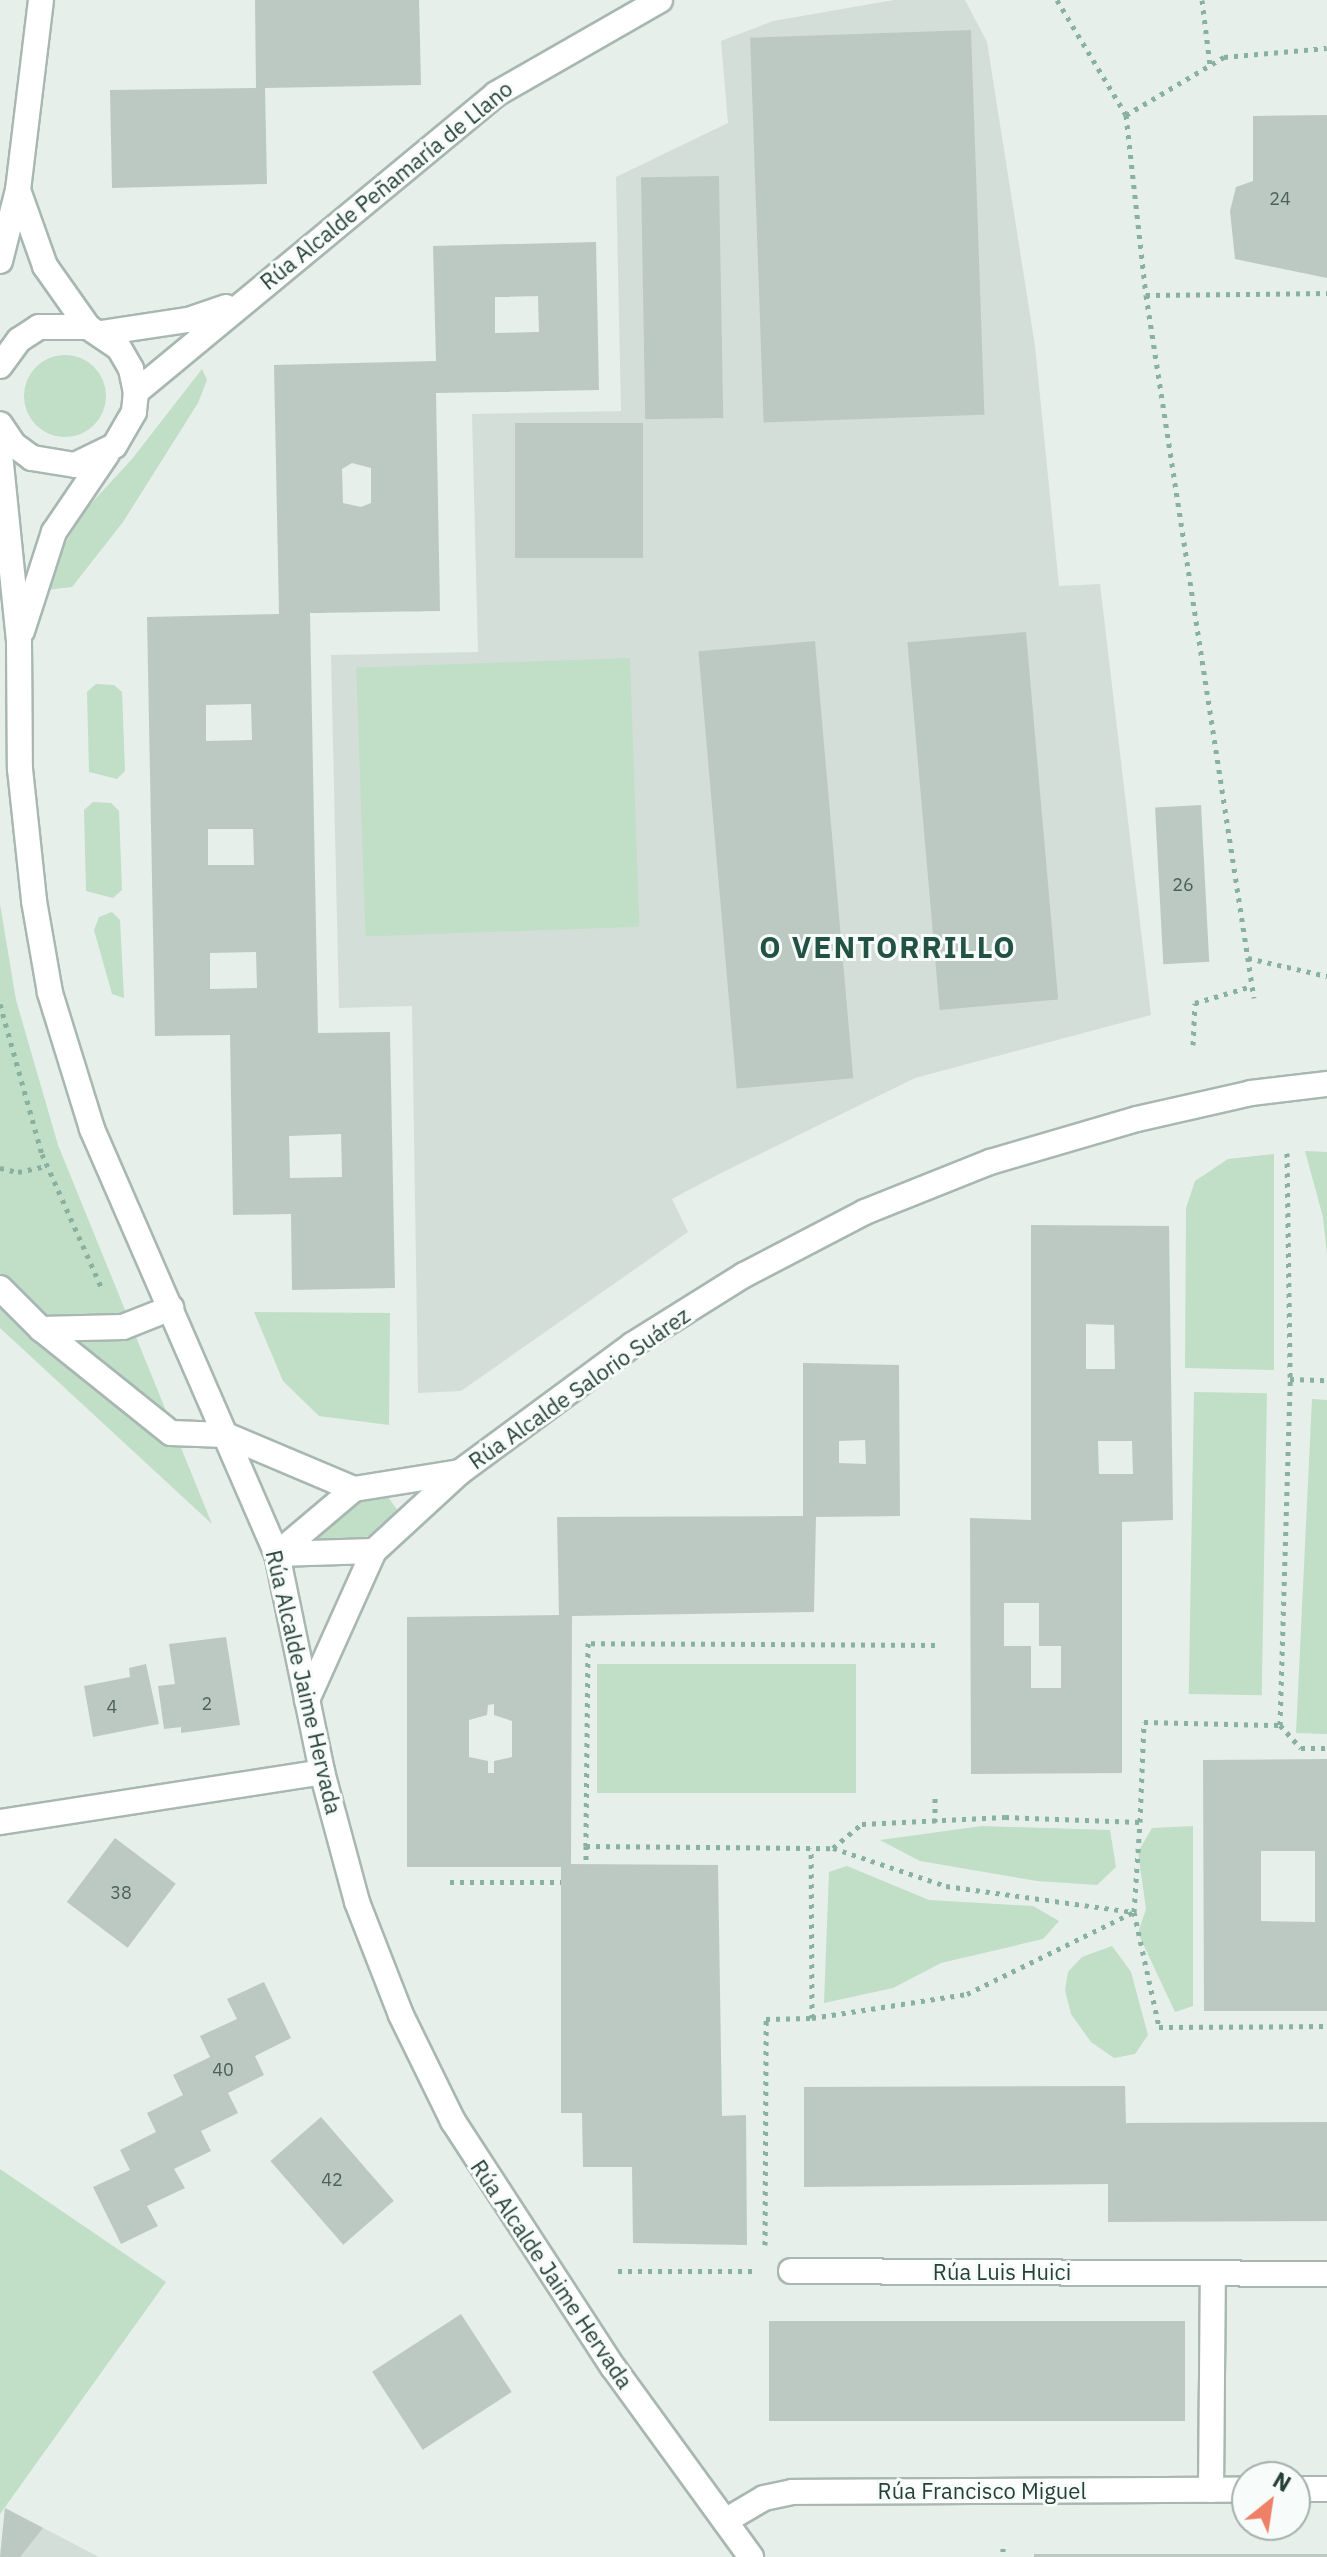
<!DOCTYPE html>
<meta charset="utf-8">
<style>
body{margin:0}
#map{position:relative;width:1327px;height:2557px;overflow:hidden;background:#e6efea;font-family:"IBM Plex Sans",sans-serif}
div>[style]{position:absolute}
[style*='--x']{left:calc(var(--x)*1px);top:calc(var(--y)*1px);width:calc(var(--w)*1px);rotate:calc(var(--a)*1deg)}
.built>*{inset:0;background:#d4ded9}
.green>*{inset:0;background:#c1dec7;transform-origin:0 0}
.round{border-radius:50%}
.building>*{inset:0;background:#bcc9c3;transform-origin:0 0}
.path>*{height:5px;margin-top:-2.5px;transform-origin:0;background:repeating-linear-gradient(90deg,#88b1a2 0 4px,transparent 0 10px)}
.roads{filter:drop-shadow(2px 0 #a8b7b1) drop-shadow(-2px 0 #a8b7b1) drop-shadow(0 2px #a8b7b1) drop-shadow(0 -2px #a8b7b1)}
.minor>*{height:24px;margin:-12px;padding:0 12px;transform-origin:12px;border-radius:12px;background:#fff}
span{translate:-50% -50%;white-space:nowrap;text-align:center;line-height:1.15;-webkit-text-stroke:6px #f7fbf9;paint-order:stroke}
.number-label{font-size:18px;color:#4b625b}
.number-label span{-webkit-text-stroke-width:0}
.street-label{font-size:22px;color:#254038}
.district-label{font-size:30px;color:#225244;font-weight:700;letter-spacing:2px}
.north{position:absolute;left:1231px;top:2461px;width:80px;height:80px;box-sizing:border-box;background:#f7fbf9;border:2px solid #a3b0ac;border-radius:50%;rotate:30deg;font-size:22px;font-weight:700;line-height:32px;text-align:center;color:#254038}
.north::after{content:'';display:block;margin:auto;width:28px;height:36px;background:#ed8066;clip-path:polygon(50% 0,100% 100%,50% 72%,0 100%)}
</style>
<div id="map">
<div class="built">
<div style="clip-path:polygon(894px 0,965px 0,987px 42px,1035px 346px,1059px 586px,1100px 584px,1151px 1015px,915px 1078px,719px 1174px,672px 1199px,688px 1232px,461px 1391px,418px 1393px,412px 1006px,339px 1008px,331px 655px,478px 652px,472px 414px,621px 411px,616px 177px,728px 123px,721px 41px,773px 21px)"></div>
<div style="clip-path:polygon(5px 2508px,99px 2557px,0 2557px)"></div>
</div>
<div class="green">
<div class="round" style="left:24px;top:355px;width:82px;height:82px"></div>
<div style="clip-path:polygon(202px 369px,207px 380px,198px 403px,123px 522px,72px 587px,47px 590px,62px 549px,85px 510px,132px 459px)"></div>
<div style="left:630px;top:658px;width:269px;height:274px;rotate:88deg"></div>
<div style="clip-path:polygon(96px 684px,114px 685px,122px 692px,125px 771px,117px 779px,89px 772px,87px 692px)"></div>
<div style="clip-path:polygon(93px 802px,111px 803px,119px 811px,122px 890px,113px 898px,86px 891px,84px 810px)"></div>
<div style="clip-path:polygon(0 904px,16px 1000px,58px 1145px,212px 1524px,0 1328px)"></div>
<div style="clip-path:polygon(112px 912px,120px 920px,124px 998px,112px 994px,94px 930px,99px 917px)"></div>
<div style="clip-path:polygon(1305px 1151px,1327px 1152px,1327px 1255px,1323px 1217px)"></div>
<div style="clip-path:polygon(1274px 1154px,1274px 1370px,1185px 1368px,1186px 1208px,1195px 1181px,1228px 1159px)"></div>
<div style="clip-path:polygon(254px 1312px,390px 1313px,389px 1425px,319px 1416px,283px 1381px)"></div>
<div style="left:1194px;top:1392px;width:73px;height:302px;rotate:1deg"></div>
<div style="clip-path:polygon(1312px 1399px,1327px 1400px,1327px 1734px,1296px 1733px)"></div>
<div style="clip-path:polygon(388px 1497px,398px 1511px,372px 1535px,342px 1544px,317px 1541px,327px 1522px,355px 1503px)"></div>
<div style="left:597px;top:1664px;width:259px;height:129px"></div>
<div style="clip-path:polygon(982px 1826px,1110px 1830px,1116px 1867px,1097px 1885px,1037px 1881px,920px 1861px,880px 1840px)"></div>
<div style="clip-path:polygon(1193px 1826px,1193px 2006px,1175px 2012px,1138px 1933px,1146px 1909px,1138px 1852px,1152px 1828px)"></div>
<div style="clip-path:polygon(847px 1866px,929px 1900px,1033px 1906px,1059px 1921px,1043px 1939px,941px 1963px,893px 1988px,824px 2003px,829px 1872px)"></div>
<div style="clip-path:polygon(1112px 1946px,1131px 1972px,1148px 2035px,1135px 2054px,1114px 2058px,1091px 2042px,1071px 2014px,1065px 1990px,1068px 1972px,1082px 1957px)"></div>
<div style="clip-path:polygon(0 2169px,166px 2282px,0 2514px)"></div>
</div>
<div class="building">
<div style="clip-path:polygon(255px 0,419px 0,421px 85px,265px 88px,267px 184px,112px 188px,110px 90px,256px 88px)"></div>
<div style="left:971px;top:30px;width:385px;height:221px;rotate:88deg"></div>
<div style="clip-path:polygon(1327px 115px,1327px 278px,1235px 259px,1230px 211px,1236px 187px,1253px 181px,1253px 116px)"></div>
<div style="left:719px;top:176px;width:242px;height:78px;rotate:89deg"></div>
<div style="clip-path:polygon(evenodd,596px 242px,599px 390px,436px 393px,440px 611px,310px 613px,318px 1033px,390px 1032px,395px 1288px,292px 1290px,291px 1214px,233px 1215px,230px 1035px,155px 1036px,147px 617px,279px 614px,274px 365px,436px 361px,433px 246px,596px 242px,538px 296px,539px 332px,495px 333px,495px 297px,538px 296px,596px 242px,352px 463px,371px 468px,371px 503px,361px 507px,343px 503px,342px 469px,352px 463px,596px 242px,251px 704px,252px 740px,206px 741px,206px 705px,251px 704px,596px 242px,208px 829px,253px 829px,254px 865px,208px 865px,208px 829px,596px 242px,256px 952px,257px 988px,210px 989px,210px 953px,256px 952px,596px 242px,341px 1134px,342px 1177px,290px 1178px,289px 1136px,341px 1134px)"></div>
<div style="left:515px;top:423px;width:128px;height:135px"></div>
<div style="left:1026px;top:632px;width:369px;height:119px;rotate:85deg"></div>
<div style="left:815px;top:641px;width:439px;height:117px;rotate:85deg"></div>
<div style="left:1201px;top:805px;width:157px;height:46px;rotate:87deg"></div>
<div style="clip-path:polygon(evenodd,1031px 1225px,1169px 1226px,1173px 1520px,1122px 1522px,1122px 1773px,971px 1774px,970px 1518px,1031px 1520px,1031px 1225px,1086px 1324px,1114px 1325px,1115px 1369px,1086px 1369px,1086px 1324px,1031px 1225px,1098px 1441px,1132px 1441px,1133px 1474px,1099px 1474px,1098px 1441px,1031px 1225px,1004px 1603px,1039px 1603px,1039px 1646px,1061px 1646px,1061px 1688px,1031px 1688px,1031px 1646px,1004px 1646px,1004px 1603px)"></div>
<div style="clip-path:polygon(evenodd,803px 1363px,899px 1365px,900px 1516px,816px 1517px,814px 1612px,572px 1616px,571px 1864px,718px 1865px,722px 2116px,746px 2115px,747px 2245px,633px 2243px,632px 2167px,583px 2167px,582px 2113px,561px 2113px,561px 1867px,407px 1867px,407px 1617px,559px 1615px,557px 1517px,803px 1516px,803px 1363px,865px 1440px,866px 1464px,839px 1463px,839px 1441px,865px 1440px,803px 1363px,494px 1704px,494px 1715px,512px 1721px,512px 1757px,494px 1761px,494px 1773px,488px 1773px,488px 1761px,469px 1757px,469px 1720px,487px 1715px,488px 1705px,494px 1704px)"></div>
<div style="clip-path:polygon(226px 1637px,240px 1725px,181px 1733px,181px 1727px,164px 1729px,158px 1686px,175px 1684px,169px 1644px)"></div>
<div style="clip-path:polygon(146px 1664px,159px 1724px,93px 1737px,84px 1686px,130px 1677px,129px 1668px)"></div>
<div style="clip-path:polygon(evenodd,1327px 1759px,1327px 2011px,1204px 2011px,1203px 1760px,1327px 1759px,1261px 1851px,1315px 1851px,1315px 1922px,1261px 1921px,1261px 1851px)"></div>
<div style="left:115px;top:1838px;width:76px;height:80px;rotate:37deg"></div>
<div style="clip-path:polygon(264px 1982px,291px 2038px,255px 2056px,264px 2075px,228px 2093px,238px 2113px,201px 2131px,211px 2151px,174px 2169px,185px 2188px,147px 2206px,158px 2226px,121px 2244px,93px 2187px,130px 2170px,120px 2150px,156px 2132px,147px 2113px,183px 2095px,173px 2075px,210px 2057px,200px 2036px,237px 2019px,227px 1999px)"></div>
<div style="clip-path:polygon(1125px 2086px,1126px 2123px,1327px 2122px,1327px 2221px,1108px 2222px,1108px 2184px,804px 2187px,804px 2087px)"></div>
<div style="left:321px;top:2117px;width:111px;height:67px;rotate:49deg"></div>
<div style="left:461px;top:2314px;width:93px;height:106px;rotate:57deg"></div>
<div style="left:1185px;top:2321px;width:100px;height:416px;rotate:90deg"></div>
<div style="clip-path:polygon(5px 2508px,43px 2528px,20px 2557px,0 2557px)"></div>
<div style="left:1034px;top:2554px;width:293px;height:3px"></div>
</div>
<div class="path">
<div style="--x:1057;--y:0;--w:134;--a:59"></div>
<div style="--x:1126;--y:115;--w:181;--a:83.7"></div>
<div style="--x:1146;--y:295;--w:711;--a:81.27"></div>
<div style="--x:1202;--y:0;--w:65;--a:83"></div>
<div style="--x:1126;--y:115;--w:114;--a:-30.6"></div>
<div style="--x:1224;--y:57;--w:103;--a:-5"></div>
<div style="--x:1146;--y:295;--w:181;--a:-0.6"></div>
<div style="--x:1248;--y:958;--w:81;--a:12.8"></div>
<div style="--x:0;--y:1004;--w:156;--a:74.4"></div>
<div style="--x:42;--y:1154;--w:148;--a:66"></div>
<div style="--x:1193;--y:1045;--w:42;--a:-87.3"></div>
<div style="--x:1195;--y:1003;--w:59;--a:-16.6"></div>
<div style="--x:1287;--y:1153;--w:226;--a:89.2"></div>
<div style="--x:1290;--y:1379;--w:37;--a:2"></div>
<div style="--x:0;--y:1168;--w:18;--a:13"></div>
<div style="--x:18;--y:1172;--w:30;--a:-12"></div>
<div style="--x:935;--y:1645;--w:347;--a:-179.7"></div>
<div style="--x:588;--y:1643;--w:203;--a:90.6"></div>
<div style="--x:586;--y:1846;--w:247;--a:0.5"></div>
<div style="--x:833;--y:1848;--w:119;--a:18.6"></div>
<div style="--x:946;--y:1886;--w:190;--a:7.9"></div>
<div style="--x:1134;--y:1912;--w:90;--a:-86.2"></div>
<div style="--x:1280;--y:1725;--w:31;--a:48"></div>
<div style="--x:1301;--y:1748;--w:26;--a:0"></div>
<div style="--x:935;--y:1822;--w:25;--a:-90"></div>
<div style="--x:586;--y:1846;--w:19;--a:90"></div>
<div style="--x:833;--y:1848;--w:38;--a:-40"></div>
<div style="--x:862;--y:1824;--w:143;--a:-2.8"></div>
<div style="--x:1005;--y:1817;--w:135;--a:2.1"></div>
<div style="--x:1140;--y:1822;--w:100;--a:-87.7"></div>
<div style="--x:1144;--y:1722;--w:136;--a:1.3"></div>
<div style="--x:1280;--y:1725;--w:346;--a:-88.3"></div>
<div style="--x:450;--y:1882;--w:111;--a:0"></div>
<div style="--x:812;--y:2018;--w:157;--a:-8.8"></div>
<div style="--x:967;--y:1994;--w:186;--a:-26.2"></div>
<div style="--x:1134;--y:1912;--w:118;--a:77.7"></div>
<div style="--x:1159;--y:2027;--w:168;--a:-0.3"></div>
<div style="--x:765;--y:2245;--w:226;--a:-89.7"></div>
<div style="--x:766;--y:2019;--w:46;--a:-1.2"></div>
<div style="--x:812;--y:2018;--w:170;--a:-90.3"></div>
<div style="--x:618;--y:2271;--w:138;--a:0"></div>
<div style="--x:1003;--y:2548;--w:9;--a:90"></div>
</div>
<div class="roads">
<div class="minor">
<div style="--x:18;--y:190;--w:81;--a:70.4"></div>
<div style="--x:45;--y:266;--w:75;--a:54.8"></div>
<div style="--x:0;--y:261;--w:73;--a:-75.8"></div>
<div style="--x:18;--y:190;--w:191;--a:-83.1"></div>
<div style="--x:101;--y:333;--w:88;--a:-8.5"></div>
<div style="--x:188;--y:320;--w:40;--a:-18.9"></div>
<div style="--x:0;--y:366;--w:32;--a:-54"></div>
<div style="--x:19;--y:340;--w:24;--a:-33"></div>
<div style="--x:39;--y:327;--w:49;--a:0"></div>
<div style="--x:88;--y:327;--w:37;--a:34"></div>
<div style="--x:119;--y:348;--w:24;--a:60"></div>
<div style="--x:131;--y:369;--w:24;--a:78"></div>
<div style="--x:136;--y:392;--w:20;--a:96"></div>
<div style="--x:134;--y:412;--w:39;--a:120"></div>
<div style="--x:114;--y:446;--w:43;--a:154"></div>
<div style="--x:75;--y:465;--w:44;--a:-170.8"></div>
<div style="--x:32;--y:458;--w:22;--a:-144"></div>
<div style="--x:14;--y:445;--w:25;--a:-124"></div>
<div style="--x:136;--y:392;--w:467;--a:-39.6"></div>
<div style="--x:496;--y:94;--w:189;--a:-29.8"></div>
<div style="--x:0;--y:454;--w:188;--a:84.2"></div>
<div style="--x:19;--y:641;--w:128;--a:89.6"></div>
<div style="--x:20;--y:769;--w:133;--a:83.9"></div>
<div style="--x:34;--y:901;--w:93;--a:80.1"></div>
<div style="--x:50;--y:993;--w:142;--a:72.8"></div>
<div style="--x:92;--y:1129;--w:464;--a:66.5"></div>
<div style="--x:277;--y:1554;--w:223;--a:78.3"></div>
<div style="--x:322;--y:1772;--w:135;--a:74.9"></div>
<div style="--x:357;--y:1902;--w:121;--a:68.7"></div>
<div style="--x:401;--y:2015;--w:118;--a:63.9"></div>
<div style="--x:453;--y:2121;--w:293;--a:57"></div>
<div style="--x:613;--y:2367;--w:235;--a:54"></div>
<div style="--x:22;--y:631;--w:104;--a:-72.1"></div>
<div style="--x:54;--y:532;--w:94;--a:-55.8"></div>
<div style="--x:0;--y:1288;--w:58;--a:45"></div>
<div style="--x:41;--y:1329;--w:166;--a:38.7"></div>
<div style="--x:171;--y:1433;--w:55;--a:2.1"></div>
<div style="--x:226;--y:1435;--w:139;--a:22.9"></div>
<div style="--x:354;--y:1489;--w:107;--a:-9.1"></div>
<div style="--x:41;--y:1329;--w:82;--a:-1.4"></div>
<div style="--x:123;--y:1327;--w:52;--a:-21.6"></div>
<div style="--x:277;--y:1554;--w:101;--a:-40.2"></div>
<div style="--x:277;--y:1554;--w:97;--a:-1.8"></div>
<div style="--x:307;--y:1700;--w:163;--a:-65.8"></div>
<div style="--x:374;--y:1551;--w:117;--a:-42.6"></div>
<div style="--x:460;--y:1472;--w:214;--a:-36.4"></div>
<div style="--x:632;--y:1345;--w:132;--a:-32"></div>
<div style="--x:744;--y:1275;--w:136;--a:-27.5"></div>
<div style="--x:865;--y:1212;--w:135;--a:-21.8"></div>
<div style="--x:990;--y:1162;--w:153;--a:-16.3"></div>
<div style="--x:1137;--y:1119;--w:117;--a:-12.8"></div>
<div style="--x:1251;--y:1093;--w:77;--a:-6.8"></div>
<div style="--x:0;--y:1822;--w:326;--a:-8.8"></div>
<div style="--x:791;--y:2271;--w:536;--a:0.32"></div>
<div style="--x:1295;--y:2489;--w:32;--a:0"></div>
<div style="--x:1211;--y:2490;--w:216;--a:-89.5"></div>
<div style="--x:725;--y:2521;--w:45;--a:-30.5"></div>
<div style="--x:764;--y:2498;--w:29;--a:-12"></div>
<div style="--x:792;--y:2492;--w:455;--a:-0.3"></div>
</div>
</div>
<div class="number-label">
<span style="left:1280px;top:199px">24</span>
<span style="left:1183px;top:885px">26</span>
<span style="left:207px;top:1704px">2</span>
<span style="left:112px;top:1707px">4</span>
<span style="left:121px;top:1893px">38</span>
<span style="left:223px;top:2070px">40</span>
<span style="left:332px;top:2180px">42</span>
</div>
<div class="street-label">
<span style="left:386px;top:185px;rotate:-39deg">Rúa Alcalde Peñamaría de Llano</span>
<span style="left:579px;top:1388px;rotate:-35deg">Rúa Alcalde Salorio Suárez</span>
<span style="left:304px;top:1682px;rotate:77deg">Rúa Alcalde Jaime Hervada</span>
<span style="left:1002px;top:2272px">Rúa Luis Huici</span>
<span style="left:552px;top:2274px;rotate:56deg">Rúa Alcalde Jaime Hervada</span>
<span style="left:982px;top:2491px">Rúa Francisco Miguel</span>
</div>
<div class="district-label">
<span style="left:888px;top:947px">O VENTORRILLO</span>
</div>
<div class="north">N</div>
</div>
